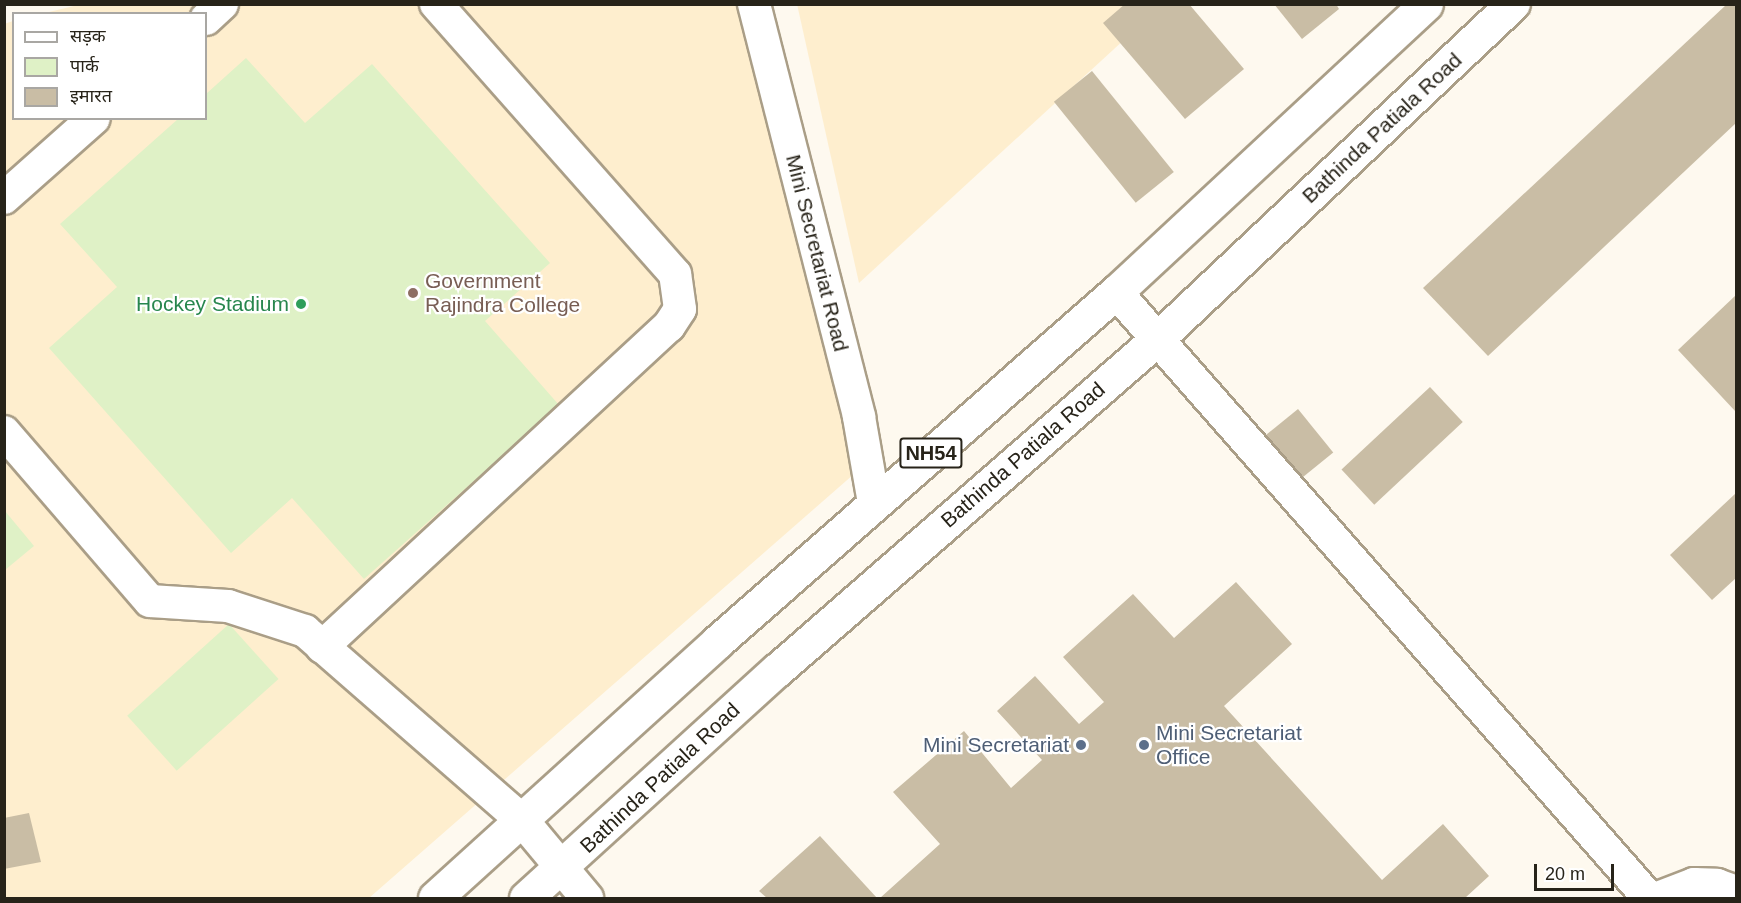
<!DOCTYPE html>
<meta charset="utf-8">
<style>
body{margin:0}
#map{position:relative;width:1741px;height:903px;overflow:hidden;background:#fef9ef;font-family:Helvetica,"Noto Sans Devanagari",sans-serif}
div>[style]{position:absolute}
[style*='--x']{left:calc(var(--x)*1px);top:calc(var(--y)*1px);width:calc(var(--w)*1px);rotate:calc(var(--a)*1deg)}
.built>*{inset:0;background:#feeece}
.green>*{inset:0;background:#dff1c6;transform-origin:0 0}
.building>*{inset:0;background:#c9bda5;transform-origin:0 0}
.roads{filter:drop-shadow(2px 0 #aa9e87) drop-shadow(-2px 0 #aa9e87) drop-shadow(0 2px #aa9e87) drop-shadow(0 -2px #aa9e87)}
.minor>*{height:32px;margin:-16px;padding:0 16px;transform-origin:16px;border-radius:16px;background:#fff}
.highway>*{height:33px;margin:-16.5px;padding:0 16.5px;transform-origin:16.5px;border-radius:16.5px;background:#fff}
.dots>*{width:16px;height:16px;translate:-50% -50%;box-sizing:border-box;border:3px solid #fff;border-radius:50%}
span{translate:-50% -50%;white-space:nowrap;text-align:center;line-height:1.15;-webkit-text-stroke:4.5px #fff;paint-order:stroke}
.shield-label span{padding:2px 4px;background:#fff;border:2px solid;border-radius:4px;-webkit-text-stroke-width:0}
.shield-label{font-size:20px;color:#272319;font-weight:700}
.street-label{font-size:21px;color:#272319}
.education-label{font-size:21px;color:#785e54}
.left{translate:0 -50%;text-align:left}
.leisure-label{font-size:21px;color:#27864d}
.right{translate:-100% -50%;text-align:right}
.service-label{font-size:21px;color:#4e5e75}
.frame{position:absolute;inset:0;border:6px solid #272319;pointer-events:none}
.legend{position:absolute;left:12px;top:12px;width:195px;height:108px;box-sizing:border-box;background:#fff;border:2px solid #a9a7a3;margin:0;padding:8px 10px;list-style:none;font-size:18px;color:#272319}
.legend li{display:flex;align-items:center;gap:12px;height:30px}
.legend b{width:30px;border:2px solid #a9a7a3}
.scale{position:absolute;left:1534px;top:864px;width:80px;height:27px;box-sizing:border-box;border:3px solid #272319;border-top:0;padding-left:8px;font-size:18px;line-height:21px;white-space:nowrap;color:#272319;-webkit-text-stroke:4px #fff;paint-order:stroke}
</style>
<div id="map">
<div class="built">
<div style="clip-path:polygon(82px 4px,752px 5px,862px 467px,369px 898px,5px 898px,4px 24px,13px 21px,14px 118px,206px 118px,206px 14px,45px 13px)"></div>
<div style="clip-path:polygon(797px 4px,1162px 5px,859px 283px)"></div>
</div>
<div class="green">
<div style="clip-path:polygon(246px 58px,305px 123px,372px 64px,550px 263px,485px 321px,559px 405px,364px 579px,292px 498px,231px 553px,49px 348px,117px 287px,60px 224px,178px 119px,206px 118px,206px 94px)"></div>
<div style="clip-path:polygon(5px 511px,34px 546px,5px 570px,4px 570px)"></div>
<div style="left:229px;top:624px;width:74px;height:137px;rotate:48deg"></div>
</div>
<div class="building">
<div style="clip-path:polygon(1125px 4px,1189px 4px,1244px 69px,1185px 119px,1103px 23px)"></div>
<div style="clip-path:polygon(1274px 4px,1336px 4px,1339px 9px,1302px 39px)"></div>
<div style="clip-path:polygon(1726px 5px,1736px 5px,1736px 123px,1488px 356px,1423px 288px)"></div>
<div style="left:1092px;top:71px;width:130px;height:49px;rotate:51deg"></div>
<div style="clip-path:polygon(1736px 295px,1736px 412px,1678px 350px)"></div>
<div style="left:1430px;top:387px;width:48px;height:121px;rotate:47deg"></div>
<div style="left:1298px;top:409px;width:56px;height:46px;rotate:51deg"></div>
<div style="clip-path:polygon(1736px 493px,1736px 578px,1712px 600px,1670px 555px)"></div>
<div style="clip-path:polygon(1236px 582px,1292px 644px,1224px 706px,1382px 880px,1443px 824px,1489px 876px,1465px 898px,880px 898px,940px 844px,893px 792px,964px 731px,1011px 788px,1042px 760px,997px 711px,1035px 676px,1079px 724px,1104px 702px,1063px 657px,1133px 594px,1174px 638px)"></div>
<div style="clip-path:polygon(29px 813px,41px 862px,4px 869px,4px 818px)"></div>
<div style="clip-path:polygon(820px 836px,877px 898px,767px 898px,759px 891px)"></div>
</div>
<div class="roads">
<div class="minor">
<div style="--x:754;--y:4;--w:426;--a:75.7"></div>
<div style="--x:859;--y:417;--w:87;--a:80.1"></div>
<div style="--x:206;--y:19;--w:22;--a:-43"></div>
<div style="--x:4;--y:198;--w:120;--a:-41.6"></div>
<div style="--x:1116;--y:292;--w:807;--a:48.67"></div>
<div style="--x:4;--y:432;--w:223;--a:49.2"></div>
<div style="--x:150;--y:601;--w:78;--a:3.7"></div>
<div style="--x:228;--y:606;--w:81;--a:18"></div>
<div style="--x:305;--y:631;--w:288;--a:41.1"></div>
<div style="--x:522;--y:820;--w:102;--a:50.2"></div>
<div style="--x:322;--y:647;--w:473;--a:-42.8"></div>
<div style="--x:669;--y:326;--w:20;--a:-57"></div>
<div style="--x:680;--y:309;--w:35;--a:-98"></div>
<div style="--x:675;--y:274;--w:361;--a:-131.5"></div>
<div style="--x:1658;--y:898;--w:39;--a:-21"></div>
<div style="--x:1694;--y:884;--w:23;--a:2"></div>
<div style="--x:1717;--y:885;--w:20;--a:20"></div>
</div>
<div class="highway">
<div style="--x:435;--y:898;--w:381;--a:-42.2"></div>
<div style="--x:717;--y:642;--w:531;--a:-41.26"></div>
<div style="--x:1116;--y:292;--w:423;--a:-42.9"></div>
<div style="--x:526;--y:898;--w:339;--a:-42.3"></div>
<div style="--x:777;--y:670;--w:504;--a:-41.06"></div>
<div style="--x:1157;--y:339;--w:489;--a:-43.3"></div>
</div>
</div>
<div class="dots">
<div style="left:413px;top:293px;background:#8d6e63"></div>
<div style="left:301px;top:304px;background:#2e9e5b"></div>
<div style="left:1081px;top:745px;background:#5c6f8a"></div>
<div style="left:1144px;top:745px;background:#5c6f8a"></div>
</div>
<div class="shield-label">
<span style="left:931px;top:453px">NH54</span>
</div>
<div class="street-label">
<span style="left:1382px;top:128px;rotate:-43deg">Bathinda Patiala Road</span>
<span style="left:817px;top:253px;rotate:76deg">Mini Secretariat Road</span>
<span style="left:1023px;top:455px;rotate:-41deg">Bathinda Patiala Road</span>
<span style="left:660px;top:778px;rotate:-43deg">Bathinda Patiala Road</span>
</div>
<div class="education-label">
<span class="left" style="left:425px;top:293px">Government<br>Rajindra College</span>
</div>
<div class="leisure-label">
<span class="right" style="left:289px;top:304px">Hockey Stadium</span>
</div>
<div class="service-label">
<span class="left" style="left:1156px;top:745px">Mini Secretariat<br>Office</span>
<span class="right" style="left:1069px;top:745px">Mini Secretariat</span>
</div>
<div class="frame"></div>
<ul class="legend">
<li><b style="height:8px;background:#fff"></b>सड़क</li>
<li><b style="height:16px;background:#dff1c6"></b>पार्क</li>
<li><b style="height:16px;background:#c9bda5"></b>इमारत</li>
</ul>
<div class="scale">20 m</div>
</div>
